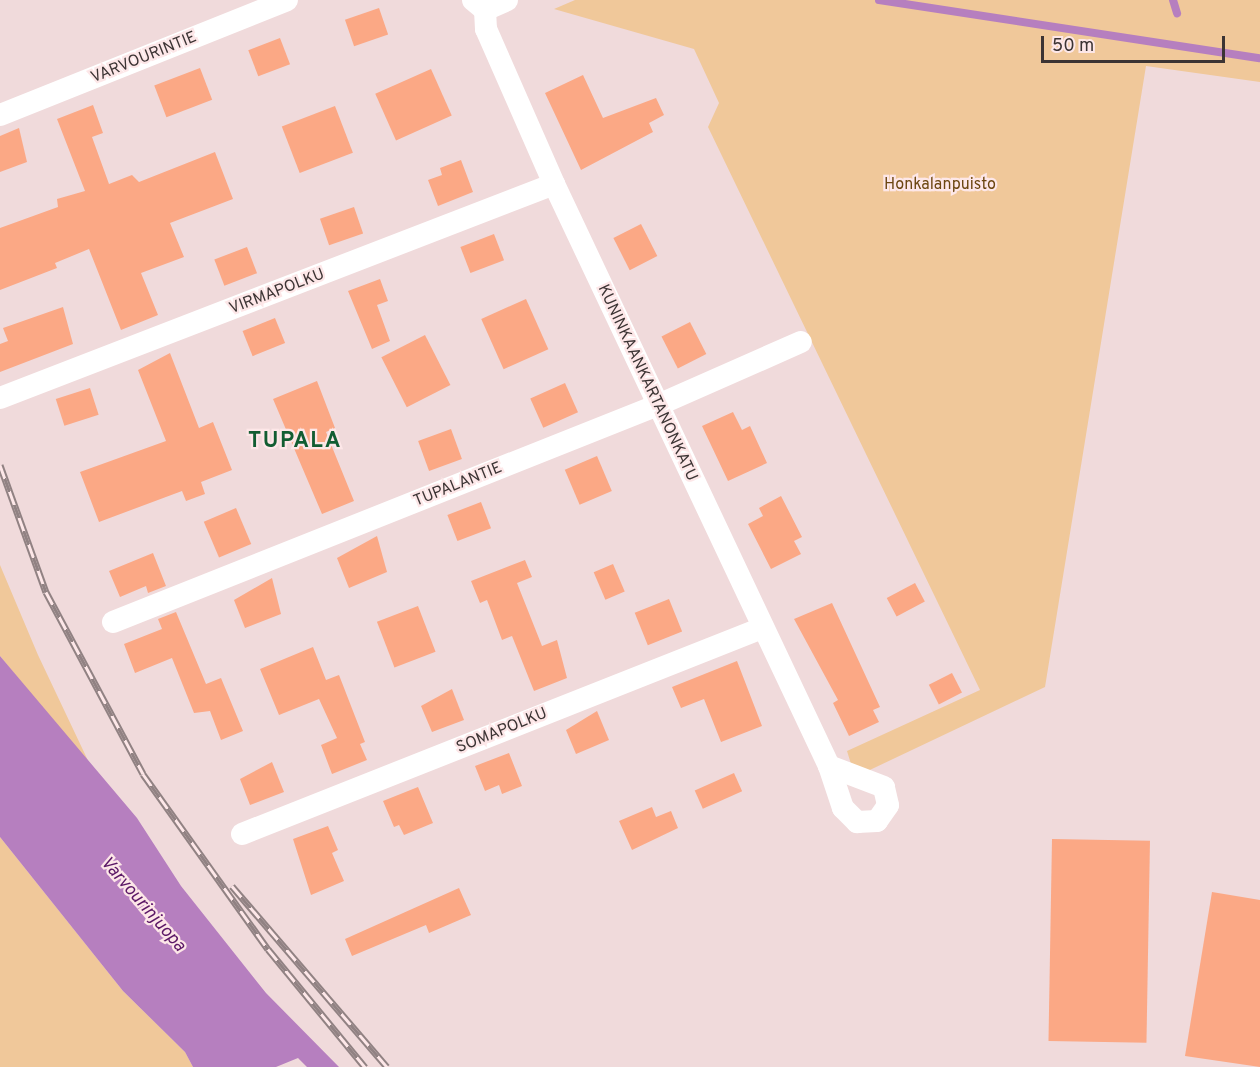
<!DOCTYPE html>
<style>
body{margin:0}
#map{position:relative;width:1260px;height:1067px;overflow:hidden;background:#f0dadb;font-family:Overpass,sans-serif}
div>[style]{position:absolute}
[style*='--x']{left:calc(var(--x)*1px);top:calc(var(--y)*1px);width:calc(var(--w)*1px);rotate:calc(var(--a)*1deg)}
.green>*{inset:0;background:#f0c89a}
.water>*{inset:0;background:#b67fbf}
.stream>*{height:8px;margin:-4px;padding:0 4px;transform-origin:4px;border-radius:4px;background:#b67fbf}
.building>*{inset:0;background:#fba885;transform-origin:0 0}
.street>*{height:22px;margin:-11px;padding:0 11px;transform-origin:11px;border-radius:11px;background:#fff}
.rail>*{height:7px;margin-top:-3.5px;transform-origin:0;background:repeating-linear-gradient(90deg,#fde7e8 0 14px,#918283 0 28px);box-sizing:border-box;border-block:2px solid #918283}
span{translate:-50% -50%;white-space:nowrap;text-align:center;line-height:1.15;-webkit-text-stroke:4.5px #fde7e8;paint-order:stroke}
.street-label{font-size:16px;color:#3c3434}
.park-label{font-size:16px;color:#6c4610}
.water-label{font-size:18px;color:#5b1766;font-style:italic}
.district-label{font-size:22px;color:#125d32;font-weight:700;letter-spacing:1.5px}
.scale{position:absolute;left:1041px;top:36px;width:184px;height:27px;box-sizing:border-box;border:3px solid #3c3434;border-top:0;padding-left:8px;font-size:18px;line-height:21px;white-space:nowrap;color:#3c3434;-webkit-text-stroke:4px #fde7e8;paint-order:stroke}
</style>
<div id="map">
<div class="green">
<div style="clip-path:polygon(575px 0,1260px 0,1260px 82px,1146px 66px,1045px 687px,855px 777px,847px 751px,980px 690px,708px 127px,719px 103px,694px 49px,554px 9px)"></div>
<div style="clip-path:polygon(0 565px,38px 655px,92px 769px,0 656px)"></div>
<div style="clip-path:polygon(0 837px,123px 991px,185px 1052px,193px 1067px,0 1067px)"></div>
</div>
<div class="water">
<div style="clip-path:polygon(0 656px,137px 818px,181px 886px,266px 993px,339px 1067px,307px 1067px,298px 1058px,276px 1067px,193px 1067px,185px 1052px,123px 991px,0 837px)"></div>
</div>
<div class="stream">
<div style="--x:879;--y:0;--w:385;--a:8.7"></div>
<div style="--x:1173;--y:0;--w:14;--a:73"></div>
</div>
<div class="building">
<div style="left:379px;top:8px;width:28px;height:36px;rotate:71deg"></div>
<div style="left:280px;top:38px;width:28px;height:34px;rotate:69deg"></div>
<div style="left:200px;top:68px;width:34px;height:49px;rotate:69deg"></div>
<div style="left:431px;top:69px;width:51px;height:61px;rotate:66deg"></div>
<div style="clip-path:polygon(583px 75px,603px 118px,656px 98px,664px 115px,649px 123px,653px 132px,581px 170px,545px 93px)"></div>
<div style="clip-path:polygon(93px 105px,103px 133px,92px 137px,109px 184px,132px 175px,139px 182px,215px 152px,233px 199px,170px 223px,184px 257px,141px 273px,158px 315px,121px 330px,89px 249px,55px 263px,57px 268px,0 290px,0 228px,58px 207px,57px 199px,85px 191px,57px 119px)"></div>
<div style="left:335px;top:106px;width:50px;height:57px;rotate:69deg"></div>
<div style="clip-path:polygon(19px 128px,27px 162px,0 172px,0 136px)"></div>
<div style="clip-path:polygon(461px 160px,473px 192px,438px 206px,428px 180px,442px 175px,440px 168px)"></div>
<div style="left:354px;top:207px;width:28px;height:36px;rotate:71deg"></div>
<div style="left:641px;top:224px;width:36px;height:31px;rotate:63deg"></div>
<div style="left:494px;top:234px;width:28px;height:36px;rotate:69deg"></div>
<div style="left:247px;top:247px;width:28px;height:35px;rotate:69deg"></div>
<div style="clip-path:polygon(380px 279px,388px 301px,377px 305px,390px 341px,372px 349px,348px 291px)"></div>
<div style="left:526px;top:299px;width:55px;height:49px;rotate:66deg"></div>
<div style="clip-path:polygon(63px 307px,73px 344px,0 372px,0 344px,8px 341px,3px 328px)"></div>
<div style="left:275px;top:318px;width:27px;height:35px;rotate:68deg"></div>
<div style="left:690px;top:322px;width:36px;height:32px;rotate:63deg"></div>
<div style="left:425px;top:335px;width:56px;height:49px;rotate:63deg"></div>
<div style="clip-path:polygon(170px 353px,199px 428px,213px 422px,232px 470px,201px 482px,205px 494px,186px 501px,182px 491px,99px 522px,80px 472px,166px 441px,138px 370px)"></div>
<div style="clip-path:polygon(317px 381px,335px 428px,326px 432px,354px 501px,322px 514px,273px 399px)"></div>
<div style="left:565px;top:383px;width:32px;height:38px;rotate:66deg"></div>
<div style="left:90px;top:388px;width:28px;height:36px;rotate:72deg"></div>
<div style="clip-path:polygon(733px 412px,742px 430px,750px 426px,767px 463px,728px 481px,702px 426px)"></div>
<div style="left:451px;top:429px;width:32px;height:35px;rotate:70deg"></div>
<div style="left:597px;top:456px;width:38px;height:35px;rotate:67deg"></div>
<div style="clip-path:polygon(781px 496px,802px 537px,794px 541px,801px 554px,771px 569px,748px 524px,763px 516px,759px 508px)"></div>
<div style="left:481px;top:502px;width:28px;height:36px;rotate:69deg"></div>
<div style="left:236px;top:508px;width:39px;height:35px;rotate:67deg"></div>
<div style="clip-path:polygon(377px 536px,387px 572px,349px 588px,337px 558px)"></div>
<div style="clip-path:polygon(153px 553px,166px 586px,148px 593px,146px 586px,120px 597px,109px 571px)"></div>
<div style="clip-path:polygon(525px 560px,532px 577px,517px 583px,542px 646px,557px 640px,567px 678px,534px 691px,512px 636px,502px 640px,487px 600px,480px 603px,471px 581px)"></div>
<div style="left:613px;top:564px;width:30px;height:21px;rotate:67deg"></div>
<div style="clip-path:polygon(272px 578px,281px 614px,245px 628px,234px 600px)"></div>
<div style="left:915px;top:583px;width:21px;height:32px;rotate:62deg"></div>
<div style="left:669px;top:599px;width:35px;height:37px;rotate:68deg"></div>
<div style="clip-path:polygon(832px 603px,880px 707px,873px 710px,879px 722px,849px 736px,833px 703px,838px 700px,794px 619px)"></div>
<div style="left:418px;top:606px;width:49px;height:44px;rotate:69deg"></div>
<div style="clip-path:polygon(176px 612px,206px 684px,221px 678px,243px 731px,221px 740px,210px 711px,194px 713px,172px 658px,135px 673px,124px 644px,162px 629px,158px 619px)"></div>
<div style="clip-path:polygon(313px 647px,326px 680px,339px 675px,365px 742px,360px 744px,367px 760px,332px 774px,321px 745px,337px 738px,319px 699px,279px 715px,260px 669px)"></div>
<div style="clip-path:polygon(737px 661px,762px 726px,721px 742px,704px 699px,681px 708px,672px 687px)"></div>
<div style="left:952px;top:673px;width:22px;height:26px;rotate:63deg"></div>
<div style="clip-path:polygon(452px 689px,464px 720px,432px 732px,421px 706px)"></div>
<div style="clip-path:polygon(597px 711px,609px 740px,576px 754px,566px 730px)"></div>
<div style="clip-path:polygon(509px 753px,522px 786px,502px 794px,499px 785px,485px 791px,475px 766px)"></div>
<div style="clip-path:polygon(272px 762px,284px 792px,250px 805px,240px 779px)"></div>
<div style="left:734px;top:773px;width:20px;height:43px;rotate:66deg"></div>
<div style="clip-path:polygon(418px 787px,433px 823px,404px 835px,399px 825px,394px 827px,383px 801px)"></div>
<div style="clip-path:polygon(652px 807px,656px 817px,671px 811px,678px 828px,632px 850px,619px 821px)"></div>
<div style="clip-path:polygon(328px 826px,338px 850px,332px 853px,344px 881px,311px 895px,293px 839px)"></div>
<div style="left:1052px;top:839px;width:98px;height:202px;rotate:1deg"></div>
<div style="clip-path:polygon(459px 888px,471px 915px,429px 933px,426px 925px,352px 956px,345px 939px)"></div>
<div style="clip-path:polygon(1212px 892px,1260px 900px,1260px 1067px,1185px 1056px)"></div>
</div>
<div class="street">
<div style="--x:473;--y:0;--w:16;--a:40"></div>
<div style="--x:485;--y:10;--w:19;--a:87"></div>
<div style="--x:486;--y:29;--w:169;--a:66.3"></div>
<div style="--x:554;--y:184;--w:644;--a:64.71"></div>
<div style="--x:829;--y:766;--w:44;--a:71.6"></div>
<div style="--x:843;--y:808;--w:20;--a:45"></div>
<div style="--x:857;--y:822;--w:20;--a:-3"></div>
<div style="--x:877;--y:821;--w:19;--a:-55"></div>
<div style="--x:888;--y:805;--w:18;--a:-103"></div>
<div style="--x:884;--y:787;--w:59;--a:-159.1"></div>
<div style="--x:485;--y:10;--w:24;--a:-24"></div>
<div style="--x:0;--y:115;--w:309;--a:-21.8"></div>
<div style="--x:0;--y:398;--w:594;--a:-21.12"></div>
<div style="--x:113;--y:622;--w:587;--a:-21.71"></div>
<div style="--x:658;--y:405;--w:156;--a:-23.8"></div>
<div style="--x:242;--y:834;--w:559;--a:-21.61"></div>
</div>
<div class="rail">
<div style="--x:0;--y:465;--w:135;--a:70.1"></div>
<div style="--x:46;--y:592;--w:206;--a:61.9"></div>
<div style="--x:143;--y:774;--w:215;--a:54.5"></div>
<div style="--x:268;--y:949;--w:153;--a:50.6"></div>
<div style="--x:232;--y:886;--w:238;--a:49.4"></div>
</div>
<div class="street-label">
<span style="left:144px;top:58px;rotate:-22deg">VARVOURINTIE</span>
<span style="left:277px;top:292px;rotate:-21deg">VIRMAPOLKU</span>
<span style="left:647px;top:383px;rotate:65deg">KUNINKAANKARTANONKATU</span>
<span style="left:458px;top:485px;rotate:-22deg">TUPALANTIE</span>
<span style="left:502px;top:731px;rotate:-22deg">SOMAPOLKU</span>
</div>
<div class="park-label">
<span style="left:940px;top:185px">Honkalanpuisto</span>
</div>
<div class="water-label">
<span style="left:142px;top:905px;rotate:49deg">Varvourinjuopa</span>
</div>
<div class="district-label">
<span style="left:295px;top:442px">TUPALA</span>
</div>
<div class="scale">50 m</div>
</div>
